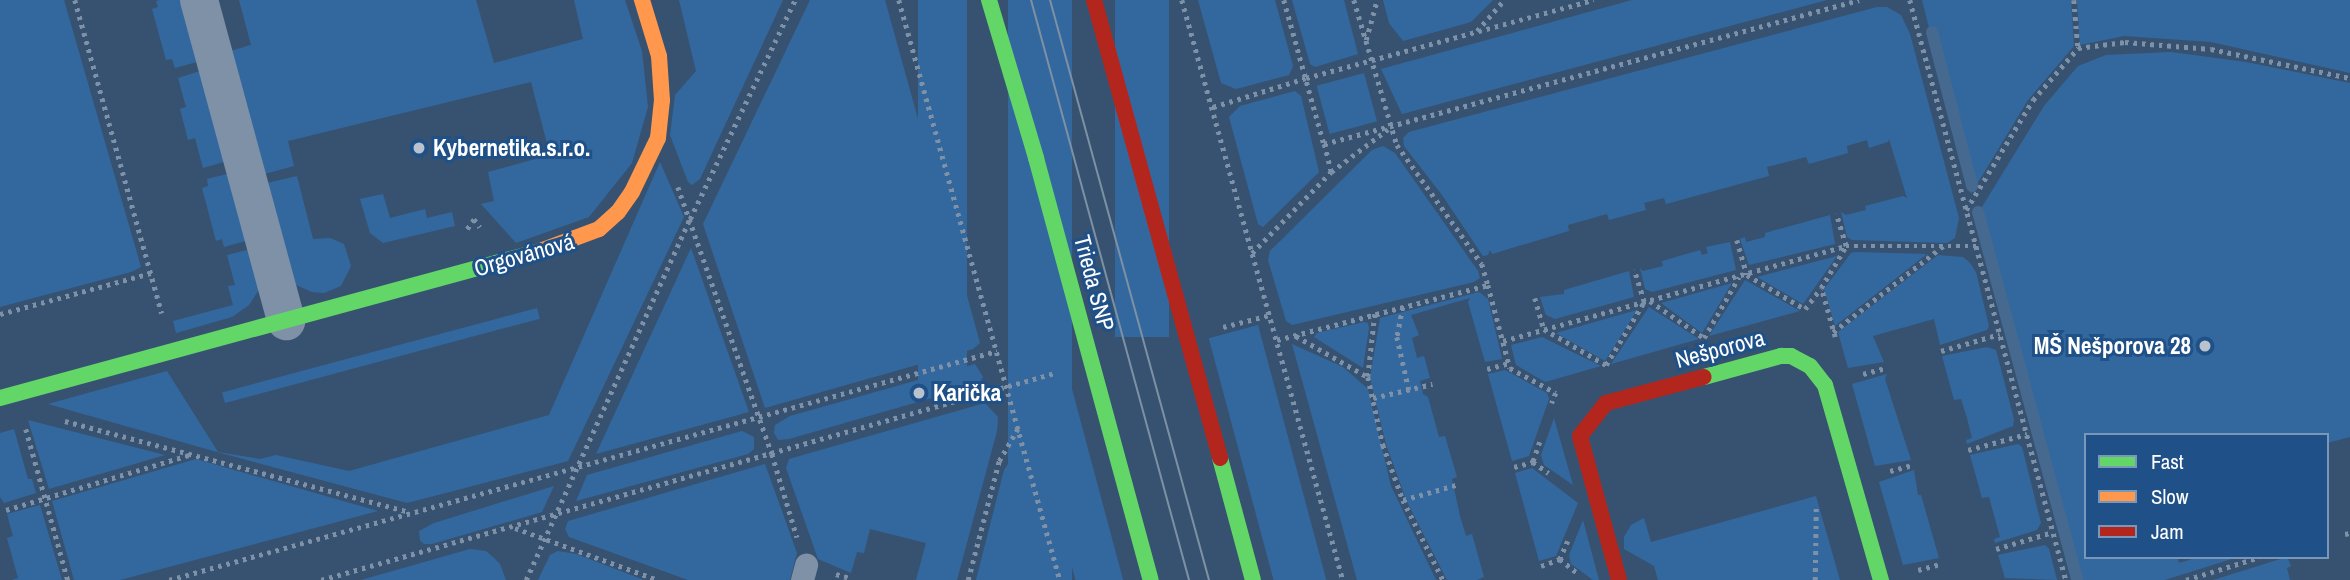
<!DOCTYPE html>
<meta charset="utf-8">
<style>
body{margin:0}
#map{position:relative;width:2350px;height:580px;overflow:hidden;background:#375270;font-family:"Archivo Narrow",sans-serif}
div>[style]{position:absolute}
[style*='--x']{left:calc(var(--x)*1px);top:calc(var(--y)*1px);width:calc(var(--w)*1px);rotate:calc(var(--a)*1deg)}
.green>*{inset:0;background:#33689f;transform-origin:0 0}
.stream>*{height:12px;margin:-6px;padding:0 6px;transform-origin:6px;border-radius:6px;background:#466990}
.path>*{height:4.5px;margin-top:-2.25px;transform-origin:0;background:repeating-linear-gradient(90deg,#7e91a6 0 3.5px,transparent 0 8.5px)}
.lane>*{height:23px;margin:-11.5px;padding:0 11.5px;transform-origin:11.5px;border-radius:11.5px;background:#7e91a6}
.street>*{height:38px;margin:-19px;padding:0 19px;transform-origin:19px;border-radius:19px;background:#7e91a6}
.fast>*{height:16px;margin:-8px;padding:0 8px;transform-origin:8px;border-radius:8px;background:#63d668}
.slow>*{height:16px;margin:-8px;padding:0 8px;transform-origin:8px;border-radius:8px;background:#ff974d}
.jam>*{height:16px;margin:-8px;padding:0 8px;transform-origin:8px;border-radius:8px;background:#b3261e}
.tram>*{height:2px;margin:-1px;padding:0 1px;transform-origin:1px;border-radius:1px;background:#7e91a4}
.dots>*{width:19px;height:19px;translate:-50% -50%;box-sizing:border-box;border:4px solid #1f5188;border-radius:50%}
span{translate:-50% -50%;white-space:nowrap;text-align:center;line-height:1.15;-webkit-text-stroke:6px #1f5188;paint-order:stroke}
.poi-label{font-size:23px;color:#fff;font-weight:700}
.left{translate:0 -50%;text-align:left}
.right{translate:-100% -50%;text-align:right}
.street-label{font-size:23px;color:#fff}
.legend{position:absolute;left:2084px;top:433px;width:245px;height:126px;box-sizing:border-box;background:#1f5188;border:2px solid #7997b8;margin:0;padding:9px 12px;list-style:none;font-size:21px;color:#fff}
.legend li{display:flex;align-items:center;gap:14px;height:35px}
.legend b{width:35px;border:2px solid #7997b8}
</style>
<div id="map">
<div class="green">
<div style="clip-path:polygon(0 0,64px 0,141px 267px,131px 272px,0 307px)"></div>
<div style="clip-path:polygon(160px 0,187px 0,197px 62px,175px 68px,172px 59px,166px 60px,152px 9px,158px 7px,156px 1px)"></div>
<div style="clip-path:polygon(239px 0,476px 0,494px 63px,583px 39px,574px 0,625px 0,642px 51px,648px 107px,632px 163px,589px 217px,516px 243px,481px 204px,494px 201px,488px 172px,550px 155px,531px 82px,288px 141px,294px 166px,261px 175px,230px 51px,251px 45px)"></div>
<div style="clip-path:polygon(679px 0,783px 0,700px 179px,692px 185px,688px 182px,670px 135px,675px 95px,696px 71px)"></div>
<div style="clip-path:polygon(810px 0,885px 0,938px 191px,930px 193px,936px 214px,944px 212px,980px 343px,973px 349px,765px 408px,703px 224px)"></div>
<div style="left:918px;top:0;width:49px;height:388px"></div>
<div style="left:1008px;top:0;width:64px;height:601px"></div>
<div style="left:1115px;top:0;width:54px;height:337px"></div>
<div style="clip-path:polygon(1198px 0,1275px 0,1293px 66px,1289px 75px,1236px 89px,1221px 83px)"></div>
<div style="clip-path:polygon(1292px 0,1344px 0,1358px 54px,1315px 67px,1310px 64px)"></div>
<div style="clip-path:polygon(1383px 0,1493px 0,1471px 22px,1403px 41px,1389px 23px)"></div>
<div style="clip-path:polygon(1632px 0,1827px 0,1402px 114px,1381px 69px)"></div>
<div style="clip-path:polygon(1922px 0,2071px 0,2074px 46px,2028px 100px,1971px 194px)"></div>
<div style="clip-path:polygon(2077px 0,2350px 0,2350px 73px,2211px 42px,2124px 36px,2080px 45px)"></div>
<div style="clip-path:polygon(1877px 7px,1887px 7px,1901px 15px,1910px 34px,1959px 218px,1955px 238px,1947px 243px,1852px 240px,1847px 237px,1841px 212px,1846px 215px,1866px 210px,1865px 206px,1903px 196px,1907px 198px,1889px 139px,1888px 142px,1869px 148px,1867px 140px,1847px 146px,1848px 153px,1809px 164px,1806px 157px,1767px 167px,1769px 176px,1666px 204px,1664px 198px,1644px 203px,1646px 210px,1609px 220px,1607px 214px,1568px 225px,1569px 231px,1492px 254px,1490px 250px,1488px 255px,1483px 256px,1442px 195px,1404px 146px,1403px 138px,1409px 132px)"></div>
<div style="clip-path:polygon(2171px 52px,2246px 62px,2350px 83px,2350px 437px,2327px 443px,2327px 435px,2086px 435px,2086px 557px,2177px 557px,2179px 563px,2199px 557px,2238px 557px,2165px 580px,2074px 580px,1977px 215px,2044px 106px,2078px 66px,2106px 55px)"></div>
<div style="clip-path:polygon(200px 71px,227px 161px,203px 168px,195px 138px,188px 140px,180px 109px,186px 107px,178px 78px)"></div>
<div style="left:1364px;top:73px;width:50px;height:49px;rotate:75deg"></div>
<div style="clip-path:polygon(1295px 91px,1301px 96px,1319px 172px,1263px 227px,1258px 224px,1229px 117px,1240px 106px)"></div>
<div style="clip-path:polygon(1383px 146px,1395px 153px,1478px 271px,1480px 278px,1474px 282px,1292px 325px,1286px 321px,1268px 260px,1270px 251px,1372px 150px)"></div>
<div style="clip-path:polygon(660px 162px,684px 217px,568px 461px,407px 503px,217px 452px,48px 404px,167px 371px,218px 452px,260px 459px,276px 455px,349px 471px,549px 415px)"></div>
<div style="clip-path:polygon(231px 173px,249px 240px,224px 247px,222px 239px,216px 241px,202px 188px,208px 186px,207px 179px)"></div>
<div style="clip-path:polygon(297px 176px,313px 239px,330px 238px,344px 244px,351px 266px,341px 286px,324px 293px,312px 292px,294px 284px,263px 184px)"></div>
<div style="clip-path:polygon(383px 194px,390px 218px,425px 209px,427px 218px,452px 212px,455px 226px,383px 243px,370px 233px,360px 199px)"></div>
<div style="clip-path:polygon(1830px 215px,1835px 244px,1749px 265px,1740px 239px,1745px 237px,1746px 242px,1765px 237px,1765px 233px)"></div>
<div style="clip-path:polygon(1730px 242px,1736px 270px,1652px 292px,1645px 289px,1640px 268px,1643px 271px,1663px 266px,1662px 261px,1700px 250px,1702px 255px,1708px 253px,1706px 247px)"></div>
<div style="clip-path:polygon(691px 248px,749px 412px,596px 454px)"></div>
<div style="clip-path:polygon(247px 250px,260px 288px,249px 305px,232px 317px,176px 333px,173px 321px,233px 305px,228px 286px,235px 285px,227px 255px)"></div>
<div style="clip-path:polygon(1851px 253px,1855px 252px,1927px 254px,1835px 326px,1824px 289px)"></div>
<div style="clip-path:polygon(1938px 255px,1963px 257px,1970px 263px,1976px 272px,1989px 326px,1987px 330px,1940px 345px,1934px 319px,1873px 336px,1884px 362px,1848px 368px,1838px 332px)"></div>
<div style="clip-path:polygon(1837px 256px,1803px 304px,1757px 277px)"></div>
<div style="clip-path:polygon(1629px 271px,1634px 297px,1555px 319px,1546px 315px,1540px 297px,1564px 294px,1564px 290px)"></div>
<div style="clip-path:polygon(1745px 280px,1800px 311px,1709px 336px)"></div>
<div style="clip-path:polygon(1732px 283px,1702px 333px,1661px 303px)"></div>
<div style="clip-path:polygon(1479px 292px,1488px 299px,1502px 359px,1485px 362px,1468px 302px,1470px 298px,1411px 315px,1419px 335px,1412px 338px,1417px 358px,1424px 356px,1430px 378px,1420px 381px,1423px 394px,1428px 397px,1439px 437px,1445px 436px,1457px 477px,1452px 479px,1460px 516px,1466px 536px,1472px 534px,1484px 577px,1477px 580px,1447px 580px,1407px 502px,1386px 444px,1370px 378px,1380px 318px)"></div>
<div style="clip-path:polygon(1649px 307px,1699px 339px,1611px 364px)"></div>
<div style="left:537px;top:308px;width:11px;height:326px;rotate:75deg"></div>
<div style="clip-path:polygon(1637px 310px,1605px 361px,1556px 333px)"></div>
<div style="clip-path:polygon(1364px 322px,1368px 323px,1369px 328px,1363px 368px,1314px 337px,1317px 333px)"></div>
<div style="left:1258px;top:325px;width:264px;height:51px;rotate:75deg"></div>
<div style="clip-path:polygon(1542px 337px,1601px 366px,1545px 382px,1516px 365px,1511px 345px)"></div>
<div style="clip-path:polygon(1292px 344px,1343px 367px,1368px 389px,1391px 486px,1436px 580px,1357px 580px)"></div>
<div style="clip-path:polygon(1987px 347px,1996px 350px,2014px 419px,2013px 426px,1967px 444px,1966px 440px,1972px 438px,1967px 418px,1961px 399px,1954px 400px,1942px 356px)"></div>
<div style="clip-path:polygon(975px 364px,983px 377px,979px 384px,970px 387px,789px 439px,778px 440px,774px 433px,775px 425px,790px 416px)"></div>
<div style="clip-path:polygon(1505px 370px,1547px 393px,1549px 399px,1529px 456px,1512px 461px,1488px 374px)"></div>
<div style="clip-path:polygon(1887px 374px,1885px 379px,1911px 460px,1875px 466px,1852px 384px)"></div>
<div style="left:1069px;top:378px;width:210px;height:46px;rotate:75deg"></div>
<div style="clip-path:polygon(985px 403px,998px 417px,997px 431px,957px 580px,916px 580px,926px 543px,870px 529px,864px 553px,857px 552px,851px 573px,818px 559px,786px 468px,789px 459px)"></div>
<div style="clip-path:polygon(1554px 418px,1573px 485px,1544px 465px,1541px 455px)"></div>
<div style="clip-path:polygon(28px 420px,165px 455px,49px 489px)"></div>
<div style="clip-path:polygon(14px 429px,28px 479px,32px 479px,36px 493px,4px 503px,0 497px,0 433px)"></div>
<div style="clip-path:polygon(742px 431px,754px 437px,754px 449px,748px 454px,576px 501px,587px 475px)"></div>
<div style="clip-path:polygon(2018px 444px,2022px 447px,2041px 523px,2037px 530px,1995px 543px,1994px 539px,2000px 537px,1989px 497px,1982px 498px,1970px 455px)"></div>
<div style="clip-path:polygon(1012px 458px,1045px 580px,976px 580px,1004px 470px)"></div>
<div style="clip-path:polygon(196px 459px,378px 511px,120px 580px,74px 580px,52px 501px)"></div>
<div style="clip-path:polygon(765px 464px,797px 553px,790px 580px,688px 580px,569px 537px,565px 529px,568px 521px)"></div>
<div style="clip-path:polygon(1532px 468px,1578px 503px,1556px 556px,1539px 561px,1515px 473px)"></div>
<div style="clip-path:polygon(1914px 470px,1918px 495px,1921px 495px,1939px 558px,1903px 565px,1879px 482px)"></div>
<div style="clip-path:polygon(554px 486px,542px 512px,432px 544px,424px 544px,420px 540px,419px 531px,434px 523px)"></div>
<div style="clip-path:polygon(1816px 496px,1840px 580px,1658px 580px,1654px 566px,1624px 549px,1624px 537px,1631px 525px,1644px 518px,1651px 542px)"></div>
<div style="clip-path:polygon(40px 505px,62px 580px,12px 580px,18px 578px,7px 538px,13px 536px,7px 514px)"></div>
<div style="clip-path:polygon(1583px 520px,1599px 580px,1593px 580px,1571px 564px,1569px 555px)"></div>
<div style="clip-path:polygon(2045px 545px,2049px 549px,2057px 580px,2005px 578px,1998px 555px)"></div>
<div style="clip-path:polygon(470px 549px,486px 551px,494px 558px,500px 564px,506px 580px,361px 580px)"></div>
<div style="clip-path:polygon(558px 551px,576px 554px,644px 580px,538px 580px,550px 555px)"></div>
<div style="clip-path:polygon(2287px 557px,2291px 566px,2287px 568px,2290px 580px,2213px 580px)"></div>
</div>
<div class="stream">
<div style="--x:1932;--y:32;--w:159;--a:75.4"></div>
<div style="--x:1978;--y:212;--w:381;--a:74.9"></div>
</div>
<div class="path">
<div style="--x:75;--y:0;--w:325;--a:74.5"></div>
<div style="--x:899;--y:0;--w:602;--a:74.49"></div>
<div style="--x:1182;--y:0;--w:602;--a:74.49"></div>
<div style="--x:1284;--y:0;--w:149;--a:74.5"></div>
<div style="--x:1324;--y:144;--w:554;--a:-15.06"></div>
<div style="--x:1354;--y:0;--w:151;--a:73.5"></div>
<div style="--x:1397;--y:145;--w:146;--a:54.5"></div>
<div style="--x:1482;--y:264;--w:22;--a:74"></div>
<div style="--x:1910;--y:0;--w:601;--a:74.95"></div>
<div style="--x:2074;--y:0;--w:48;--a:85.2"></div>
<div style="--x:1477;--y:31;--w:41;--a:-48.9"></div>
<div style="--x:1366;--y:40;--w:41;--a:-74.6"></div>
<div style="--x:1213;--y:107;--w:97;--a:-17.3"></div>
<div style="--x:1306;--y:78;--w:298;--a:-15.2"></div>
<div style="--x:1331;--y:172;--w:71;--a:-37"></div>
<div style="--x:678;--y:187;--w:283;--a:70.6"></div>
<div style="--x:772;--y:454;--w:87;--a:73.2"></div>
<div style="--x:1966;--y:210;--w:129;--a:-58.7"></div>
<div style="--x:2033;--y:100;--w:69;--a:-49.1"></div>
<div style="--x:2078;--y:48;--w:47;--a:-7.3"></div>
<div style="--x:2125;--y:42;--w:86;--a:4.7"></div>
<div style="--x:2211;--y:49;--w:142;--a:11.8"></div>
<div style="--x:467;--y:229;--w:12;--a:-55"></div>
<div style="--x:474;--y:219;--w:10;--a:53"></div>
<div style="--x:1737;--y:240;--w:36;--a:74"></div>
<div style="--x:1747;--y:275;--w:67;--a:30.4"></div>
<div style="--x:1805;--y:309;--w:26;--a:-53"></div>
<div style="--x:1252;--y:253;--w:113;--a:-45.7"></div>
<div style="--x:1331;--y:172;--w:29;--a:-104"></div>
<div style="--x:1535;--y:298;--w:32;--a:74"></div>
<div style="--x:1544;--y:329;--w:72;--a:30.1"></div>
<div style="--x:1606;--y:365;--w:74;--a:-58.9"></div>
<div style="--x:1644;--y:302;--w:34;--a:-107"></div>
<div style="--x:1650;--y:301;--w:65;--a:34.4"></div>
<div style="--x:1704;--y:338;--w:70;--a:-60.2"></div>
<div style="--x:1403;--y:307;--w:31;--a:101"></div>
<div style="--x:1397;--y:337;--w:54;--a:77.2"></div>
<div style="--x:0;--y:314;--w:156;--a:-15.2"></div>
<div style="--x:1375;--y:314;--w:63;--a:96.3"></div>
<div style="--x:1368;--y:377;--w:70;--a:77.6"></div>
<div style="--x:1383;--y:445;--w:59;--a:70"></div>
<div style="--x:1403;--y:500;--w:89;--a:63.4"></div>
<div style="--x:1223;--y:327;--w:49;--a:-14.3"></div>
<div style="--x:1833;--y:332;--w:140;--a:-38"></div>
<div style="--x:1296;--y:336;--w:83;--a:29.7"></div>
<div style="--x:1835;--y:337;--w:51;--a:-105.9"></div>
<div style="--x:1821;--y:288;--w:49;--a:-59.2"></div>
<div style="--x:1846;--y:246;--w:34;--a:-107"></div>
<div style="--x:1277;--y:340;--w:218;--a:-14.6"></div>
<div style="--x:1488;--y:285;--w:86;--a:75.2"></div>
<div style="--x:1510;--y:368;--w:52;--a:28.5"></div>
<div style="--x:1556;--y:393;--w:11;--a:112"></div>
<div style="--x:1503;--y:341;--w:356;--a:-15.5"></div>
<div style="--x:1846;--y:246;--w:130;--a:0"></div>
<div style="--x:1941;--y:351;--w:61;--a:-16.1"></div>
<div style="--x:1487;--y:369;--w:23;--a:-15"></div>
<div style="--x:1863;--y:374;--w:23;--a:-15"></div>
<div style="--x:1373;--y:398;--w:61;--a:-13.3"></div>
<div style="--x:65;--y:421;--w:356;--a:14.8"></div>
<div style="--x:26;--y:429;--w:157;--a:74.5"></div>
<div style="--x:1540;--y:442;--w:21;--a:109"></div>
<div style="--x:1533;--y:462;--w:19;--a:35"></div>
<div style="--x:1968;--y:450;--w:61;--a:-15.2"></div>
<div style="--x:1514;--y:467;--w:20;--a:-15"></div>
<div style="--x:1890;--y:471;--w:24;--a:-15"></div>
<div style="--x:1403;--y:500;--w:58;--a:-15.9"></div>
<div style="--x:6;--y:510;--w:195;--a:-16.7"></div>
<div style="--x:515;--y:528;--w:152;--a:20"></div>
<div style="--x:2345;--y:534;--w:5;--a:-11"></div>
<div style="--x:1568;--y:541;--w:20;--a:114"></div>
<div style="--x:1560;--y:559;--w:21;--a:39"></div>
<div style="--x:1996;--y:549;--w:59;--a:-16.6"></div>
<div style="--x:1541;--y:566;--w:20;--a:-20"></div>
<div style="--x:1918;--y:570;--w:23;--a:-15"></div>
<div style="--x:836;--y:574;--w:15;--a:16"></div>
<div style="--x:169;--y:580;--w:859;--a:-15.46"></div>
<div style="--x:321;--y:580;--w:763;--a:-15.75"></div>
<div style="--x:526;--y:580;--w:397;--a:-65.6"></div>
<div style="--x:690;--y:219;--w:243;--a:-64.4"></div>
<div style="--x:968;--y:580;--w:123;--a:-75.4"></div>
<div style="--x:999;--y:461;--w:38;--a:-60"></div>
<div style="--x:1815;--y:580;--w:76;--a:-89.2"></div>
<div style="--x:2186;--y:580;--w:77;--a:-17.3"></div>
</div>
<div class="lane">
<div style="--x:802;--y:580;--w:16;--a:-75"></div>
</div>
<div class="street">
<div style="--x:199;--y:0;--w:333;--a:74.8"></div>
</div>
<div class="fast">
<div style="--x:989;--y:0;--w:165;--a:73.4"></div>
<div style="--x:1036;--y:158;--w:437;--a:74.8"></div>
<div style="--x:1704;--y:377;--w:80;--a:-15.3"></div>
<div style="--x:1781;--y:356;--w:10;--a:0"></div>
<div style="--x:1791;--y:356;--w:21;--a:28"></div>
<div style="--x:1810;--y:366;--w:24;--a:52"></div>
<div style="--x:1825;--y:385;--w:203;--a:74"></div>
<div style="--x:0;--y:398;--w:560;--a:-15.23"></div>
<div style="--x:1220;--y:458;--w:126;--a:74.9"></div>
</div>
<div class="slow">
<div style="--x:540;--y:251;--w:63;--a:-20.4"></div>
<div style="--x:599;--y:229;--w:25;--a:-42"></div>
<div style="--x:618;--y:212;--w:24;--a:-55"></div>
<div style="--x:632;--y:192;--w:60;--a:-64.3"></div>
<div style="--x:658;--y:138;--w:38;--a:-84"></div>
<div style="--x:662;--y:100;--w:44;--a:-93.9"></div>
<div style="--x:659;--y:56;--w:59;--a:-106.9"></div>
</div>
<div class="jam">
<div style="--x:1094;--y:0;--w:475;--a:74.6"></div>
<div style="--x:1619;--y:580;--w:149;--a:-105.2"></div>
<div style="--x:1580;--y:436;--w:42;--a:-51.8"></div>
<div style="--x:1606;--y:403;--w:101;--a:-14.9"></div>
</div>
<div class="tram">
<div style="--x:1031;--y:0;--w:601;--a:74.76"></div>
<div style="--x:1050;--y:0;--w:601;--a:74.67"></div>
</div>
<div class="dots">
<div style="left:419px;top:148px;background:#b9c2cd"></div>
<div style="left:2205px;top:346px;background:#b9c2cd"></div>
<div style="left:919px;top:393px;background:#b9c2cd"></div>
</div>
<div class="poi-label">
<span class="left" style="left:433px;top:148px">Kybernetika.s.r.o.</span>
<span class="right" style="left:2191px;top:346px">MŠ Nešporova 28</span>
<span class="left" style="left:933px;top:393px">Karička</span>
</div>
<div class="street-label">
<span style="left:524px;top:255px;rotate:-16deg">Orgovánová</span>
<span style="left:1094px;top:283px;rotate:75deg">Trieda SNP</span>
<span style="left:1720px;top:349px;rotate:-15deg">Nešporova</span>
</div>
<ul class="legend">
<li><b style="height:9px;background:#63d668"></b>Fast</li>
<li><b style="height:9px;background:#ff974d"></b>Slow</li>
<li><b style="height:9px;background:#b3261e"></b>Jam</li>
</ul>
</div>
